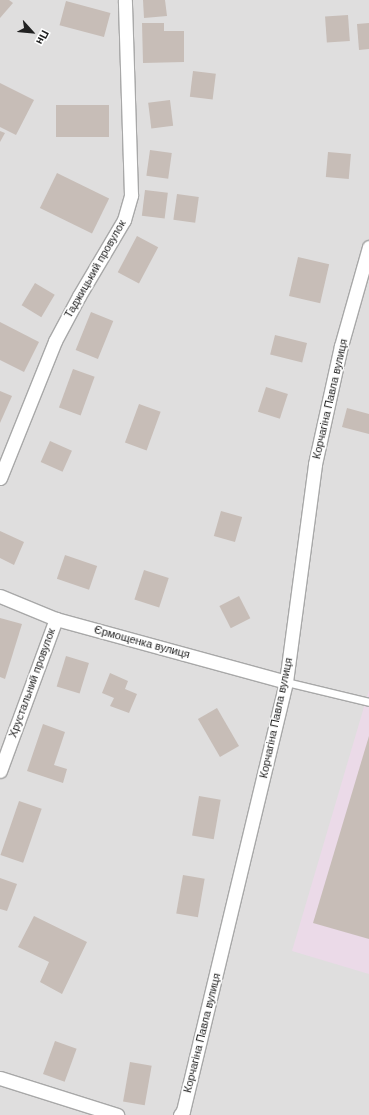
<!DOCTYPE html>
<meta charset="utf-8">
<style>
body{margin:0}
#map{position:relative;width:369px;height:1115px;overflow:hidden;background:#f2eee8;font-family:Helvetica,sans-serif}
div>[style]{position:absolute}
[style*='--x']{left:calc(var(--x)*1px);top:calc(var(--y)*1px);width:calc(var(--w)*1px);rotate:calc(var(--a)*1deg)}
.residential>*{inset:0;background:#dfdede;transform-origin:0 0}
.industrial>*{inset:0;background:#ebdae8}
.building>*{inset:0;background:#c7bdb7;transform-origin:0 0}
.roads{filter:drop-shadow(1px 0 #a8a8a8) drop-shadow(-1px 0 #a8a8a8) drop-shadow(0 1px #a8a8a8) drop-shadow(0 -1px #a8a8a8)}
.lane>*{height:7px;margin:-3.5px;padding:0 3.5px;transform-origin:3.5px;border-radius:3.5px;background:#fff}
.street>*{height:13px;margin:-6.5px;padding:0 6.5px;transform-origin:6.5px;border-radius:6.5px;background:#fff}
span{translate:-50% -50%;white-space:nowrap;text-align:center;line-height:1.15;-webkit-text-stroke:3px #fff;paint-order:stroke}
.street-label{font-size:11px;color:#212121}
.north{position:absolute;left:12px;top:12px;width:40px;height:40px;-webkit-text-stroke:3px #fff;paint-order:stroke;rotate:117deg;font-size:11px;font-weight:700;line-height:16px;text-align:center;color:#212121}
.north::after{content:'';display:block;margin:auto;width:14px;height:18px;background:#212121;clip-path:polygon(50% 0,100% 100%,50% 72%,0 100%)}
</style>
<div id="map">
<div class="residential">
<div style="left:0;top:0;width:369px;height:1115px"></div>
</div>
<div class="industrial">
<div style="clip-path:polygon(369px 690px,369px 974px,292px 951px)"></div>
</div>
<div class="building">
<div style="clip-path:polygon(0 0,9px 0,13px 3px,0 18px)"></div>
<div style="clip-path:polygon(143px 0,165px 0,167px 16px,144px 18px)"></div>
<div style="left:66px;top:1px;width:46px;height:25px;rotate:15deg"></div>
<div style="left:348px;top:15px;width:26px;height:23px;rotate:86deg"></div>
<div style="clip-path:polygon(142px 23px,164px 23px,164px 31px,184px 31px,184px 62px,143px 63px)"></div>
<div style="clip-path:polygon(369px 23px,369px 49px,359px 50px,357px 24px)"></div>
<div style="left:193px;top:71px;width:23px;height:26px;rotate:7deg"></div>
<div style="clip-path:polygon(0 83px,34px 100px,16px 135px,0 127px)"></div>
<div style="left:170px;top:100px;width:26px;height:22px;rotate:83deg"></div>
<div style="left:109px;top:105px;width:32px;height:53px;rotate:90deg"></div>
<div style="clip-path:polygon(0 131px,5px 133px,0 142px)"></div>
<div style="left:150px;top:150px;width:22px;height:26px;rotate:8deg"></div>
<div style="left:328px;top:152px;width:23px;height:25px;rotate:5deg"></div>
<div style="left:57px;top:173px;width:58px;height:39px;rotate:26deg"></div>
<div style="left:145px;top:190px;width:23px;height:26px;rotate:7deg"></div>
<div style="left:177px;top:194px;width:22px;height:26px;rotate:8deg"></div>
<div style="left:137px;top:236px;width:24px;height:41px;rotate:28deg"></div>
<div style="left:298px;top:257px;width:32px;height:40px;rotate:13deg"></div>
<div style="left:35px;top:283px;width:23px;height:26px;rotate:31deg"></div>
<div style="left:91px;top:312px;width:24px;height:41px;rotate:22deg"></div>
<div style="clip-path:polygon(0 322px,39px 342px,24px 372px,0 360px)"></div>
<div style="left:275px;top:335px;width:33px;height:20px;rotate:14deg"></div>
<div style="left:73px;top:369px;width:23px;height:41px;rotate:20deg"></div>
<div style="left:266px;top:387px;width:23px;height:26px;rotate:18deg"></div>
<div style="clip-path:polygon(0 391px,12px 396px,0 423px)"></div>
<div style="left:139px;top:404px;width:23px;height:41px;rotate:20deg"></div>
<div style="clip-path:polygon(347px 408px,369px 414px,369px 434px,342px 427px)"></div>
<div style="left:50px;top:441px;width:24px;height:23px;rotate:24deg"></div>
<div style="left:221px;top:511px;width:22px;height:26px;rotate:16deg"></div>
<div style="clip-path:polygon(0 531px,24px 542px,14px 565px,0 558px)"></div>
<div style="left:65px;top:555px;width:34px;height:25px;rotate:19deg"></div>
<div style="left:144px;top:570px;width:26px;height:31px;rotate:18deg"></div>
<div style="left:239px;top:596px;width:25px;height:22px;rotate:63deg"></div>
<div style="clip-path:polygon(0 618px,22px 624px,5px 679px,0 677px)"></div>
<div style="left:66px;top:656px;width:24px;height:32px;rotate:17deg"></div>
<div style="clip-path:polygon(110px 673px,128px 681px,125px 689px,137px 694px,129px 713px,110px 706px,114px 698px,102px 693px)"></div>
<div style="left:217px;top:708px;width:44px;height:22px;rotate:60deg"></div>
<div style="clip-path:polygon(43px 724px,65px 732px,54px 765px,67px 769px,63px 783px,27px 771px)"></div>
<div style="clip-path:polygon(369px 736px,369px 939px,313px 923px)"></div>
<div style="left:199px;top:796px;width:22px;height:40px;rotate:10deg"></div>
<div style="left:19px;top:801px;width:24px;height:57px;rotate:19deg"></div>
<div style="left:183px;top:875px;width:22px;height:39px;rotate:10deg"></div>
<div style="clip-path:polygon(0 878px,17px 884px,7px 911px,0 909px)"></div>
<div style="clip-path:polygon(34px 916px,87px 942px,62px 994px,40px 982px,49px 962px,18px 947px)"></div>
<div style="left:55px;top:1041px;width:23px;height:35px;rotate:20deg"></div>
<div style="left:130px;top:1062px;width:22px;height:40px;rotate:10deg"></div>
</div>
<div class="roads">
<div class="lane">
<div style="--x:286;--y:682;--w:85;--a:13.5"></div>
</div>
<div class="street">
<div style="--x:0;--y:478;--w:148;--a:-68.1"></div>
<div style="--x:55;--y:341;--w:51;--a:-61.9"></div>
<div style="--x:79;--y:296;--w:88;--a:-59.4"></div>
<div style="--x:124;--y:220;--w:26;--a:-74"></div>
<div style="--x:131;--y:195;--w:195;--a:-91.8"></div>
<div style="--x:0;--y:596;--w:61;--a:22.3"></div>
<div style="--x:56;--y:619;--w:238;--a:15.3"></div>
<div style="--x:0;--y:771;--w:162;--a:-69.8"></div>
<div style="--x:0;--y:1078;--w:123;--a:17.5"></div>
<div style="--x:180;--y:1115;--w:5;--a:-53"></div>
<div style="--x:183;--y:1111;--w:441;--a:-76.5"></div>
<div style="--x:286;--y:682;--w:220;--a:-82.4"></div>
<div style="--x:315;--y:464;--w:121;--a:-77.6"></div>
<div style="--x:341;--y:346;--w:103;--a:-74.2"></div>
</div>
</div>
<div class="street-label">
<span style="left:95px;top:269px;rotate:-60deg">Таджицький провулок</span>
<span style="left:330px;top:399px;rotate:-77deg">Корчагіна Павла вулиця</span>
<span style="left:142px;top:642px;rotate:15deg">Єрмощенка вулиця</span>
<span style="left:32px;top:683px;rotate:-70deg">Хрустальний провулок</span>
<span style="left:276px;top:718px;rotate:-78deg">Корчагіна Павла вулиця</span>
<span style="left:202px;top:1033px;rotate:-76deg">Корчагіна Павла вулиця</span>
</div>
<div class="north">Пн</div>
</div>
